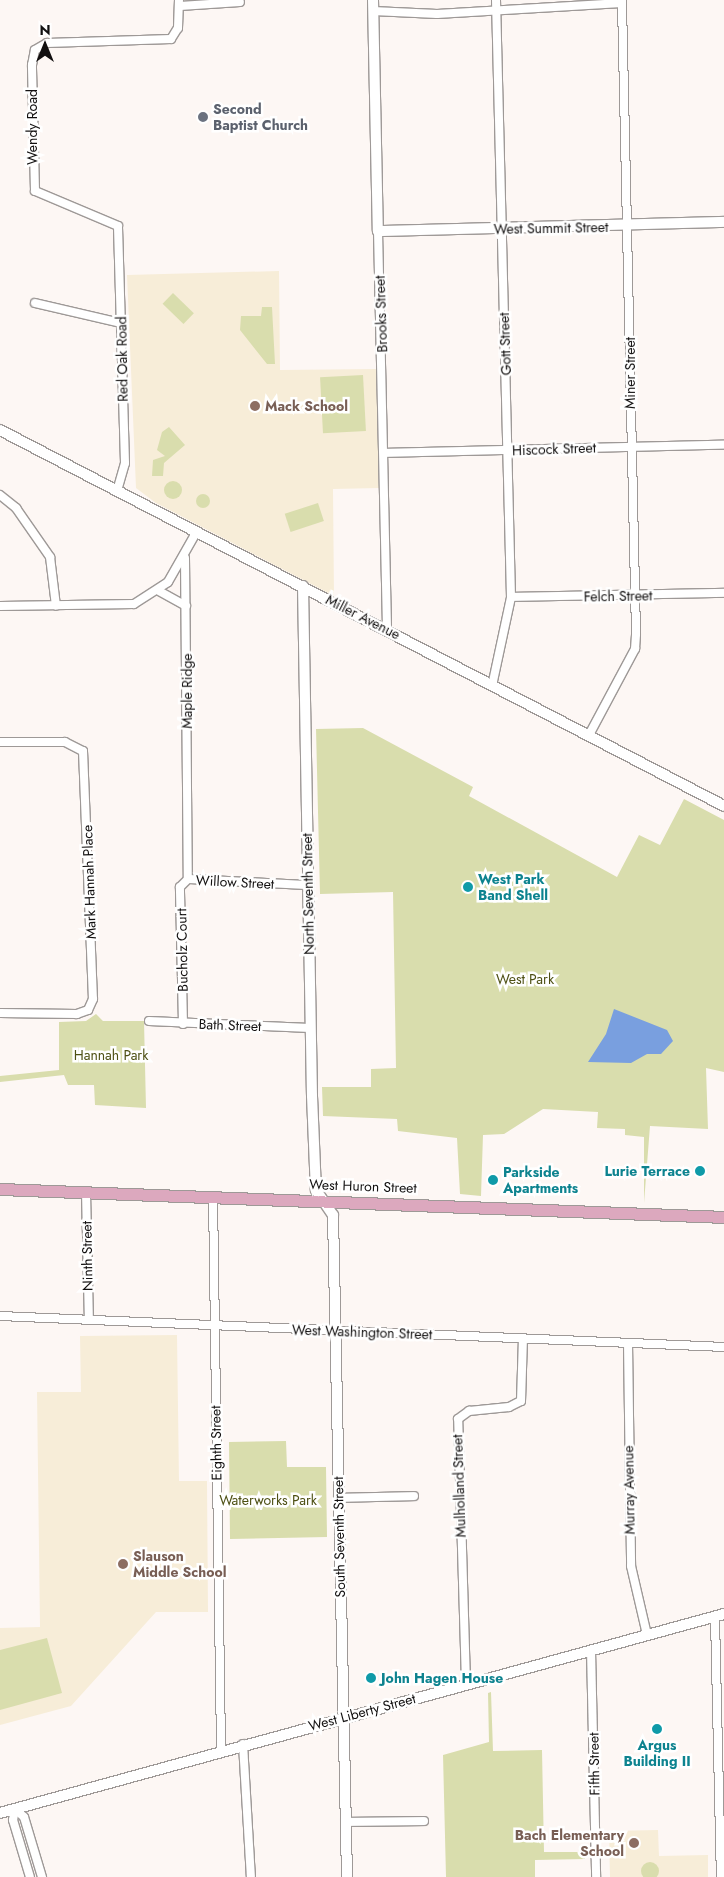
<!DOCTYPE html>
<style>
body{margin:0}
#map{position:relative;width:724px;height:1877px;overflow:hidden;background:#fdf7f4;font-family:Jost,sans-serif}
div>[style]{position:absolute}
[style*='--x']{left:calc(var(--x)*1px);top:calc(var(--y)*1px);width:calc(var(--w)*1px);rotate:calc(var(--a)*1deg)}
.education>*{inset:0;background:#f7edd8}
.green>*{inset:0;background:#d9ddad;transform-origin:0 0}
.round{border-radius:50%}
.water>*{inset:0;background:#799fdf}
.roads{filter:drop-shadow(1px 0 #9e9997) drop-shadow(-1px 0 #9e9997) drop-shadow(0 1px #9e9997) drop-shadow(0 -1px #9e9997)}
.street>*{height:8px;margin:-4px;padding:0 4px;transform-origin:4px;border-radius:4px;background:#fff}
.secondary>*{height:10px;margin:-5px;padding:0 5px;transform-origin:5px;border-radius:5px;background:#fff}
.primary>*{height:11px;margin:-5.5px;padding:0 5.5px;transform-origin:5.5px;border-radius:5.5px;background:#dca8be}
.dots>*{width:14px;height:14px;translate:-50% -50%;box-sizing:border-box;border:2px solid #fff;border-radius:50%}
span{translate:-50% -50%;white-space:nowrap;text-align:center;line-height:1.15;-webkit-text-stroke:5px #fff;paint-order:stroke}
.worship-label{font-size:14px;color:#5b616d;font-weight:700}
.left{translate:0 -50%;text-align:left}
.street-label{font-size:14px;color:#121010}
.education-label{font-size:14px;color:#785e54;font-weight:700}
.right{translate:-100% -50%;text-align:right}
.culture-label{font-size:14px;color:#0d838f;font-weight:700}
.park-label{font-size:14px;color:#4e5014}
.north{position:absolute;left:20px;top:20px;width:50px;height:50px;-webkit-text-stroke:4px #fff;paint-order:stroke;rotate:0deg;font-size:14px;font-weight:700;line-height:20px;text-align:center;color:#121010}
.north::after{content:'';display:block;margin:auto;width:18px;height:22px;background:#121010;clip-path:polygon(50% 0,100% 100%,50% 72%,0 100%)}
</style>
<div id="map">
<div class="education">
<div style="clip-path:polygon(279px 271px,280px 370px,377px 369px,379px 488px,333px 489px,334px 596px,156px 503px,136px 488px,127px 275px)"></div>
<div style="clip-path:polygon(177px 1335px,179px 1481px,207px 1481px,208px 1612px,156px 1612px,71px 1706px,0 1725px,0 1628px,40px 1627px,37px 1392px,81px 1392px,80px 1336px)"></div>
<div style="clip-path:polygon(658px 1830px,659px 1856px,708px 1855px,708px 1877px,610px 1877px,609px 1831px)"></div>
</div>
<div class="green">
<div style="left:173px;top:293px;width:29px;height:15px;rotate:44deg"></div>
<div style="clip-path:polygon(262px 307px,272px 307px,275px 364px,267px 364px,240px 330px,241px 316px,261px 316px)"></div>
<div style="left:363px;top:375px;width:56px;height:43px;rotate:87deg"></div>
<div style="clip-path:polygon(169px 427px,185px 445px,164px 463px,163px 476px,152px 476px,153px 460px,165px 456px,157px 450px,162px 432px)"></div>
<div class="round" style="left:164px;top:481px;width:18px;height:18px"></div>
<div class="round" style="left:196px;top:494px;width:14px;height:14px"></div>
<div style="left:318px;top:503px;width:19px;height:35px;rotate:72deg"></div>
<div style="clip-path:polygon(363px 728px,473px 787px,469px 796px,617px 877px,639px 835px,660px 845px,684px 799px,724px 820px,724px 1072px,706px 1068px,708px 1129px,650px 1126px,644px 1203px,644px 1137px,625px 1135px,625px 1129px,597px 1128px,598px 1112px,543px 1109px,504px 1134px,483px 1135px,481px 1196px,460px 1194px,457px 1138px,398px 1131px,397px 1119px,323px 1116px,322px 1087px,371px 1087px,371px 1069px,396px 1068px,393px 892px,320px 894px,316px 729px)"></div>
<div style="clip-path:polygon(96px 1014px,103px 1021px,144px 1021px,146px 1108px,95px 1105px,94px 1085px,68px 1085px,64px 1075px,0 1082px,0 1076px,59px 1070px,59px 1022px,86px 1021px)"></div>
<div style="clip-path:polygon(286px 1441px,287px 1467px,326px 1467px,327px 1537px,230px 1539px,229px 1442px)"></div>
<div style="clip-path:polygon(47px 1638px,62px 1693px,0 1710px,0 1650px)"></div>
<div style="clip-path:polygon(491px 1692px,493px 1751px,542px 1750px,544px 1852px,585px 1852px,585px 1859px,535px 1860px,535px 1877px,446px 1877px,443px 1755px,489px 1742px,488px 1693px)"></div>
<div class="round" style="left:641px;top:1862px;width:18px;height:18px"></div>
</div>
<div class="water">
<div style="clip-path:polygon(614px 1009px,667px 1030px,673px 1041px,661px 1054px,647px 1054px,631px 1063px,588px 1062px,606px 1034px)"></div>
</div>
<div class="roads">
<div class="street">
<div style="--x:180;--y:6;--w:60;--a:-3.8"></div>
<div style="--x:373;--y:11;--w:64;--a:2.7"></div>
<div style="--x:437;--y:14;--w:185;--a:-3.4"></div>
<div style="--x:378;--y:231;--w:398;--a:88.7"></div>
<div style="--x:35;--y:303;--w:88;--a:13.1"></div>
<div style="--x:385;--y:453;--w:339;--a:-1.4"></div>
<div style="--x:117;--y:491;--w:29;--a:-74"></div>
<div style="--x:125;--y:463;--w:237;--a:-91.7"></div>
<div style="--x:118;--y:226;--w:90;--a:-157.1"></div>
<div style="--x:35;--y:191;--w:126;--a:-91.4"></div>
<div style="--x:32;--y:65;--w:15;--a:-79"></div>
<div style="--x:35;--y:50;--w:14;--a:-30"></div>
<div style="--x:47;--y:43;--w:124;--a:-1.8"></div>
<div style="--x:171;--y:39;--w:13;--a:-58"></div>
<div style="--x:178;--y:28;--w:28;--a:-88"></div>
<div style="--x:0;--y:495;--w:21;--a:39"></div>
<div style="--x:16;--y:508;--w:60;--a:55.2"></div>
<div style="--x:50;--y:557;--w:49;--a:83"></div>
<div style="--x:185;--y:558;--w:321;--a:89.5"></div>
<div style="--x:159;--y:591;--w:31;--a:29"></div>
<div style="--x:511;--y:597;--w:213;--a:-1.1"></div>
<div style="--x:0;--y:606;--w:134;--a:-0.9"></div>
<div style="--x:134;--y:604;--w:40;--a:-32.9"></div>
<div style="--x:168;--y:582;--w:56;--a:-60.3"></div>
<div style="--x:492;--y:686;--w:91;--a:-77.9"></div>
<div style="--x:511;--y:597;--w:597;--a:-91.44"></div>
<div style="--x:589;--y:735;--w:98;--a:-61.9"></div>
<div style="--x:635;--y:649;--w:15;--a:-86"></div>
<div style="--x:636;--y:634;--w:634;--a:-91.27"></div>
<div style="--x:0;--y:742;--w:65;--a:0"></div>
<div style="--x:65;--y:742;--w:20;--a:27"></div>
<div style="--x:83;--y:751;--w:248;--a:87.7"></div>
<div style="--x:93;--y:999;--w:12;--a:114"></div>
<div style="--x:88;--y:1010;--w:12;--a:160"></div>
<div style="--x:77;--y:1014;--w:77;--a:-179.3"></div>
<div style="--x:188;--y:879;--w:119;--a:2.9"></div>
<div style="--x:149;--y:1021;--w:161;--a:2.5"></div>
<div style="--x:183;--y:1024;--w:137;--a:-91.3"></div>
<div style="--x:180;--y:887;--w:11;--a:-45"></div>
<div style="--x:86;--y:1192;--w:128;--a:88.7"></div>
<div style="--x:213;--y:1196;--w:555;--a:89.17"></div>
<div style="--x:0;--y:1316;--w:725;--a:2.45"></div>
<div style="--x:628;--y:1343;--w:223;--a:89.2"></div>
<div style="--x:631;--y:1566;--w:71;--a:76.9"></div>
<div style="--x:338;--y:1498;--w:76;--a:-1.5"></div>
<div style="--x:715;--y:1617;--w:260;--a:88.7"></div>
<div style="--x:591;--y:1650;--w:227;--a:88.7"></div>
<div style="--x:466;--y:1683;--w:264;--a:-91.7"></div>
<div style="--x:458;--y:1419;--w:14;--a:-36"></div>
<div style="--x:469;--y:1411;--w:40;--a:-5.7"></div>
<div style="--x:509;--y:1407;--w:13;--a:-27"></div>
<div style="--x:521;--y:1401;--w:63;--a:-88.2"></div>
<div style="--x:243;--y:1744;--w:133;--a:86.6"></div>
<div style="--x:15;--y:1809;--w:12;--a:42"></div>
<div style="--x:24;--y:1817;--w:63;--a:73.3"></div>
<div style="--x:15;--y:1809;--w:11;--a:100"></div>
<div style="--x:13;--y:1820;--w:59;--a:73.4"></div>
<div style="--x:345;--y:1822;--w:79;--a:-0.7"></div>
</div>
<div class="secondary">
<div style="--x:373;--y:0;--w:231;--a:88.8"></div>
<div style="--x:378;--y:231;--w:346;--a:-1.5"></div>
<div style="--x:0;--y:430;--w:816;--a:27.44"></div>
<div style="--x:303;--y:586;--w:510;--a:88.99"></div>
<div style="--x:312;--y:1096;--w:94;--a:87.6"></div>
<div style="--x:316;--y:1190;--w:30;--a:56"></div>
<div style="--x:333;--y:1215;--w:662;--a:88.79"></div>
<div style="--x:0;--y:1813;--w:751;--a:-15.37"></div>
</div>
<div class="primary">
<div style="--x:0;--y:1189;--w:725;--a:2.21"></div>
</div>
</div>
<div class="dots">
<div style="left:203px;top:117px;background:#6b7280"></div>
<div style="left:255px;top:406px;background:#8d6e63"></div>
<div style="left:468px;top:887px;background:#0f9aa8"></div>
<div style="left:700px;top:1171px;background:#0f9aa8"></div>
<div style="left:493px;top:1180px;background:#0f9aa8"></div>
<div style="left:123px;top:1564px;background:#8d6e63"></div>
<div style="left:371px;top:1678px;background:#0f9aa8"></div>
<div style="left:657px;top:1729px;background:#0f9aa8"></div>
<div style="left:634px;top:1843px;background:#8d6e63"></div>
</div>
<div class="worship-label">
<span class="left" style="left:213px;top:117px">Second<br>Baptist Church</span>
</div>
<div class="street-label">
<span style="left:32px;top:127px;rotate:-90deg">Wendy Road</span>
<span style="left:551px;top:228px;rotate:-1deg">West Summit Street</span>
<span style="left:381px;top:314px;rotate:-92deg">Brooks Street</span>
<span style="left:505px;top:344px;rotate:-92deg">Gott Street</span>
<span style="left:122px;top:359px;rotate:-91deg">Red Oak Road</span>
<span style="left:630px;top:373px;rotate:-90deg">Miner Street</span>
<span style="left:554px;top:449px;rotate:-2deg">Hiscock Street</span>
<span style="left:618px;top:596px;rotate:-1deg">Felch Street</span>
<span style="left:363px;top:617px;rotate:27deg">Miller Avenue</span>
<span style="left:187px;top:691px;rotate:-90deg">Maple Ridge</span>
<span style="left:89px;top:882px;rotate:-92deg">Mark Hannah Place</span>
<span style="left:235px;top:882px;rotate:3deg">Willow Street</span>
<span style="left:308px;top:894px;rotate:-91deg">North Seventh Street</span>
<span style="left:182px;top:950px;rotate:-91deg">Bucholz Court</span>
<span style="left:230px;top:1025px;rotate:2deg">Bath Street</span>
<span style="left:363px;top:1186px;rotate:2deg">West Huron Street</span>
<span style="left:87px;top:1256px;rotate:-91deg">Ninth Street</span>
<span style="left:362px;top:1332px;rotate:2deg">West Washington Street</span>
<span style="left:216px;top:1443px;rotate:-91deg">Eighth Street</span>
<span style="left:459px;top:1486px;rotate:-92deg">Mulholland Street</span>
<span style="left:629px;top:1490px;rotate:-91deg">Murray Avenue</span>
<span style="left:339px;top:1537px;rotate:-91deg">South Seventh Street</span>
<span style="left:362px;top:1712px;rotate:-15deg">West Liberty Street</span>
<span style="left:594px;top:1764px;rotate:-91deg">Fifth Street</span>
</div>
<div class="education-label">
<span class="left" style="left:265px;top:406px">Mack School</span>
<span class="left" style="left:133px;top:1564px">Slauson<br>Middle School</span>
<span class="right" style="left:624px;top:1843px">Bach Elementary<br>School</span>
</div>
<div class="culture-label">
<span class="left" style="left:478px;top:887px">West Park<br>Band Shell</span>
<span class="right" style="left:690px;top:1171px">Lurie Terrace</span>
<span class="left" style="left:503px;top:1180px">Parkside<br>Apartments</span>
<span class="left" style="left:381px;top:1678px">John Hagen House</span>
<span style="left:657px;top:1753px">Argus<br>Building II</span>
</div>
<div class="park-label">
<span style="left:525px;top:979px">West Park</span>
<span style="left:111px;top:1055px">Hannah Park</span>
<span style="left:268px;top:1500px">Waterworks Park</span>
</div>
<div class="north">N</div>
</div>
